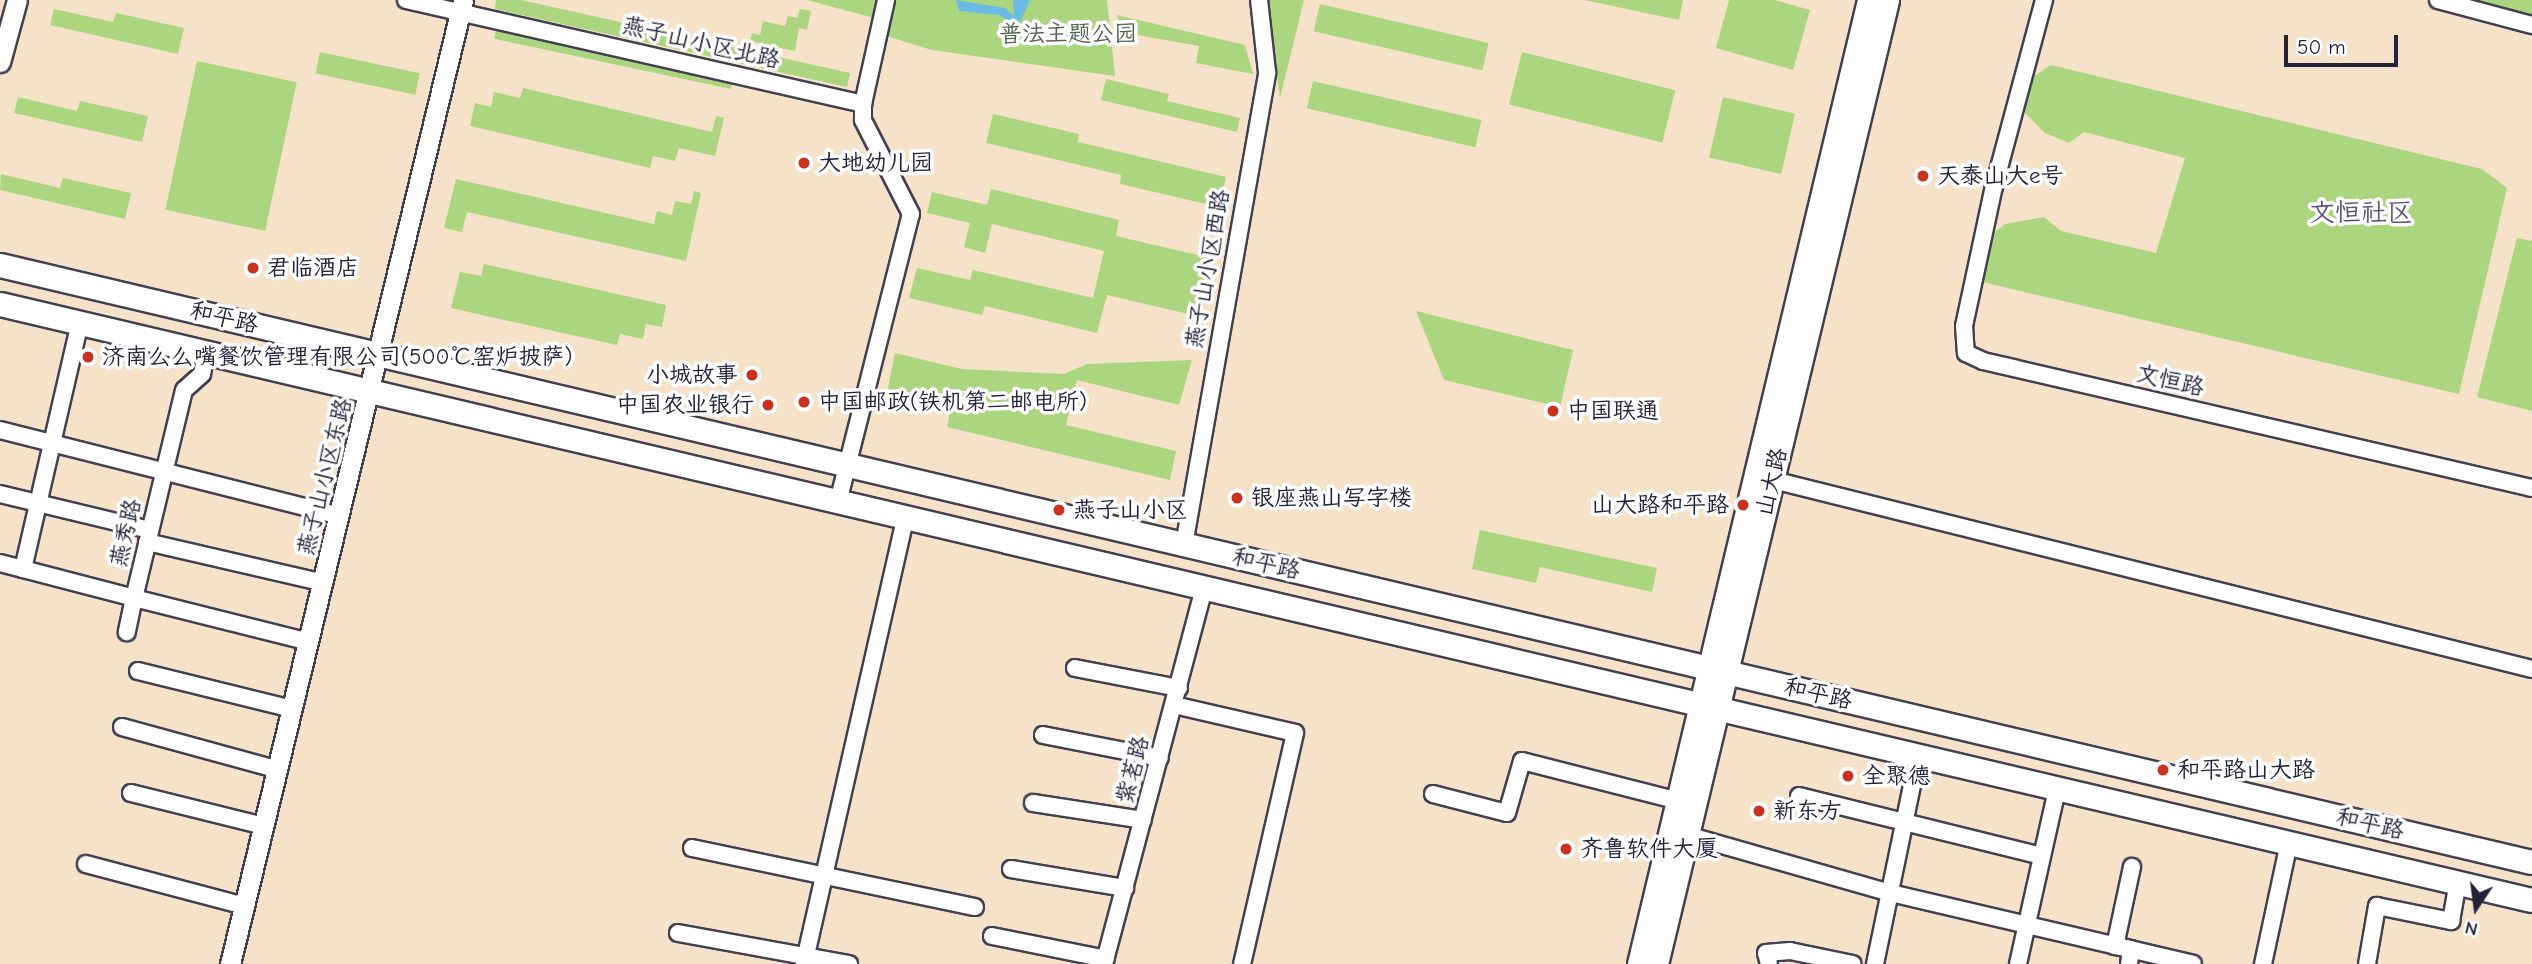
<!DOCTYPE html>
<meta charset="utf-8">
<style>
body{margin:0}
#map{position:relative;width:2532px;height:964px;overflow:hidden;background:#f5e2c9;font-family:"Comic Neue","LXGW WenKai TC",sans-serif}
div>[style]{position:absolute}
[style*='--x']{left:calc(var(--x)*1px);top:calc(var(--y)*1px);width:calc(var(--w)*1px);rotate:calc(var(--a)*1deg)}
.green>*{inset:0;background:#acd580;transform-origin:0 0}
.water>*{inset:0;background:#6bbbe6}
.roads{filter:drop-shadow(2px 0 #423f50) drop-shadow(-2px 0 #423f50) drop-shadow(0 2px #423f50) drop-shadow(0 -2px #423f50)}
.minor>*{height:16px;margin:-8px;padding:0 8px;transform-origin:8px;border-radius:8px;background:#fff}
.tertiary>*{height:19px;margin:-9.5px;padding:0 9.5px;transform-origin:9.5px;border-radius:9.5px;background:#fff}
.secondary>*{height:23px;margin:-11.5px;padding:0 11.5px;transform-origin:11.5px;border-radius:11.5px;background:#fff}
.dots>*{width:19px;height:19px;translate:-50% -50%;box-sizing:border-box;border:4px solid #fff;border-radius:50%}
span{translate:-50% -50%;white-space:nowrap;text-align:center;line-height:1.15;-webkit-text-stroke:7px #fff;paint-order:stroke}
.park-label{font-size:23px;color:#526153}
.street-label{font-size:23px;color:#22223b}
.poi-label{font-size:23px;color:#22223b}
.left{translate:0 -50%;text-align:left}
.right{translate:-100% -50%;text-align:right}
.quarter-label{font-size:26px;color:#5d537a}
.north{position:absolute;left:2441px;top:873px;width:70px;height:70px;-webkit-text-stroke:5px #fff;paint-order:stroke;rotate:193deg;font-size:19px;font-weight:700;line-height:28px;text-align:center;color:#22223b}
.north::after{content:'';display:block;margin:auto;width:24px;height:32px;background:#22223b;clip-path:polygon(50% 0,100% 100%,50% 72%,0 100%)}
.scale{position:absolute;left:2284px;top:35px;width:114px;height:32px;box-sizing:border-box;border:4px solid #22223b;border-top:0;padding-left:9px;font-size:21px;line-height:24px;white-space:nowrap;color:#22223b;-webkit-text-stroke:5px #fff;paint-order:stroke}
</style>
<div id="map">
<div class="green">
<div style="clip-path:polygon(496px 0,521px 0,850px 73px,847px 87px,495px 9px)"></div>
<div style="clip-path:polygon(807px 0,878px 0,874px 18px)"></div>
<div style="clip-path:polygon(894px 0,1107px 0,1115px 76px,932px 50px,886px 36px)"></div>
<div style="clip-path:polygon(1266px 0,1304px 0,1280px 98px)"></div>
<div style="clip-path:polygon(1584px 0,1683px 0,1679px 20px)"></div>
<div style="clip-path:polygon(1729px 0,1774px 0,1810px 10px,1793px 70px,1716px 48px)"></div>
<div style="clip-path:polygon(2465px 0,2532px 0,2532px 16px)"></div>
<div style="left:1320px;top:4px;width:173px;height:28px;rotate:13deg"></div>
<div style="clip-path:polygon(54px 9px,113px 22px,116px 13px,184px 28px,178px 54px,50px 25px)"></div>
<div style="clip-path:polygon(800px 9px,811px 11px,807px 30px,799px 28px,795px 51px,750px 41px,752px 33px,760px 35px,763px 21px,785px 26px,788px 16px,797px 18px)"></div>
<div style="clip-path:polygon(1117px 15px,1245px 45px,1253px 74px,1196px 63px,1199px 46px,1137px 35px,1135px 44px,1123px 40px)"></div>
<div style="left:497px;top:25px;width:242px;height:14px;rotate:12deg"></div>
<div style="left:320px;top:52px;width:102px;height:22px;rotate:12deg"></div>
<div style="left:1522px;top:52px;width:158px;height:54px;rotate:14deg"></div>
<div style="left:197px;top:61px;width:102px;height:152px;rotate:12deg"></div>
<div style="clip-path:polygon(2051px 65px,2482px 169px,2507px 188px,2459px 394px,1982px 282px,1991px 235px,2005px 224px,2044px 217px,2061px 231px,2156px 253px,2185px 158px,2084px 132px,2069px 143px,2045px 133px,2020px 108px,2025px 82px)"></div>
<div style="clip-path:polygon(1106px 79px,1169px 94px,1167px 101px,1240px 118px,1237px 132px,1101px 100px)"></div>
<div style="left:1313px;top:81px;width:173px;height:28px;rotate:13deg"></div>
<div style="clip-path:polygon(523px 88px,712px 132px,716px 116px,724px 118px,715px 156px,679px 148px,675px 161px,653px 156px,650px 168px,470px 126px,475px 103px,491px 107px,494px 92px,520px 98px)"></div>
<div style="clip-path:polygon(18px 97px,77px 111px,80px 101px,148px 116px,142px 142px,14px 113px)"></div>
<div style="left:1723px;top:97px;width:74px;height:62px;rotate:13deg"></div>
<div style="clip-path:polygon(993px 114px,1079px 134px,1078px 142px,1226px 177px,1219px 207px,1120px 184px,1121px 175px,986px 143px)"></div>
<div style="clip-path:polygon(1px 174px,60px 188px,63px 178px,131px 193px,125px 219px,0 190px)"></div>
<div style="clip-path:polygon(456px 179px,654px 224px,657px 211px,672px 215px,675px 201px,691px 204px,694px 191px,701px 193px,686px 261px,467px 212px,462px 232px,444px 228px)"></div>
<div style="clip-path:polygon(991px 189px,1119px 220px,1116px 236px,1215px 259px,1201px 317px,1107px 295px,1097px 333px,985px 306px,982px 315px,909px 298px,917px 268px,970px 280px,973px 270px,1093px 298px,1104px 251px,992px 224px,985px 253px,964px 247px,970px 223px,927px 213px,932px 192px,987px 205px)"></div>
<div style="clip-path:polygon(2517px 238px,2532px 241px,2532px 411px,2477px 397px)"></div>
<div style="clip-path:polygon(484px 264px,666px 305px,662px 327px,646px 324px,643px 339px,620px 334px,617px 345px,451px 308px,460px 272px,481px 276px)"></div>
<div style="clip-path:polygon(1416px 311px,1573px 350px,1560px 407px,1444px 380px)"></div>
<div style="clip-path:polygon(895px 353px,962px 369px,1064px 374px,1087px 364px,1192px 360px,1179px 405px,1077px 380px,1066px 425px,1176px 451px,1170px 480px,947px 427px,951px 407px,887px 393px)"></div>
<div style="clip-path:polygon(1480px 530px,1657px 568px,1652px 592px,1540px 567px,1536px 583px,1472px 569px)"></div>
</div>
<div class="water">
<div style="clip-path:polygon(956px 0,1005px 8px,1014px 16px,1013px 0,1030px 0,1021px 20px,1012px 23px,999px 15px,959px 11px)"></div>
</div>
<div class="roads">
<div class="minor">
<div style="--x:406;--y:0;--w:469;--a:12.8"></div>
<div style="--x:2044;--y:0;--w:193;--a:105"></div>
<div style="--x:1994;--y:186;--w:143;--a:102.1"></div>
<div style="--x:1964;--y:326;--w:27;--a:86"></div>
<div style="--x:1966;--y:353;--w:19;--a:25"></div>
<div style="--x:1983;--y:361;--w:563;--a:13.03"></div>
<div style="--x:2438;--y:0;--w:97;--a:14.9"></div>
<div style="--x:206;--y:352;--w:22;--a:100"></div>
<div style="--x:202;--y:374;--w:24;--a:138"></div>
<div style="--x:184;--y:390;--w:214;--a:103.5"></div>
<div style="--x:134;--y:598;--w:180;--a:14.1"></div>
<div style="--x:0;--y:430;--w:351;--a:14.2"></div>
<div style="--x:1773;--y:480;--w:782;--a:13.98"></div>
<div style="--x:0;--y:494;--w:154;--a:13.5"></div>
<div style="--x:838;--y:502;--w:297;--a:-75.8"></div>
<div style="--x:911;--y:214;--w:106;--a:-117.1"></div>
<div style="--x:863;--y:120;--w:16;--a:-90"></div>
<div style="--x:863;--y:104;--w:107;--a:-77.5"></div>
<div style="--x:147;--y:542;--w:182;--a:13"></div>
<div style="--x:1184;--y:545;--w:480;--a:-80"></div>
<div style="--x:1267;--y:72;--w:72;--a:-96.3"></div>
<div style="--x:0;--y:563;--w:138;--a:14.6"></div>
<div style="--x:134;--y:598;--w:35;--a:102"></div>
<div style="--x:23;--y:569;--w:253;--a:-77"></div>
<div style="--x:1075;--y:668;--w:106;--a:10.9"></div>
<div style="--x:138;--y:671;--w:160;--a:13.8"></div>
<div style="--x:1174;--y:705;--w:124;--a:13"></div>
<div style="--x:1295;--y:733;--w:237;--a:102.9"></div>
<div style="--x:122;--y:727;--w:163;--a:15.3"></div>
<div style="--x:1043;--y:735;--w:119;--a:11.1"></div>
<div style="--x:131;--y:793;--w:137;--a:13.9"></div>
<div style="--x:1433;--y:794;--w:76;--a:14.4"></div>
<div style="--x:1507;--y:813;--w:54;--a:-73.9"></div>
<div style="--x:1522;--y:761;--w:162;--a:14.3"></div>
<div style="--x:1799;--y:796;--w:249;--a:13.9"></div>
<div style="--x:1033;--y:803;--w:111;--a:8.8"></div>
<div style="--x:1687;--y:835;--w:212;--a:15.9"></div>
<div style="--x:1891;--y:893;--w:310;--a:13.2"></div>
<div style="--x:692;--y:848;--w:289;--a:11.8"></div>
<div style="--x:86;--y:864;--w:164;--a:14.8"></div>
<div style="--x:1011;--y:869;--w:116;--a:9.5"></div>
<div style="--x:678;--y:933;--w:174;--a:10.3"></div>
<div style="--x:992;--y:936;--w:116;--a:11.4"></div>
<div style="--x:804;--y:964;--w:457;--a:-77.2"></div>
<div style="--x:1104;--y:964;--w:389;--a:-75.1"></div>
<div style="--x:1769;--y:964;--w:11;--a:-105"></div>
<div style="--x:1766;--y:953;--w:24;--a:-5"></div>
<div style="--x:1790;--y:951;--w:64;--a:11.7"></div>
<div style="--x:1875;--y:964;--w:212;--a:-78.3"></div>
<div style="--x:2018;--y:964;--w:179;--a:-77.4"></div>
<div style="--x:2129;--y:964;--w:15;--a:-82"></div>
<div style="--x:2131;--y:949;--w:16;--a:-169"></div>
<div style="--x:2115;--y:946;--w:81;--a:-77.9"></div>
<div style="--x:2263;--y:964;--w:124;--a:-77.9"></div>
<div style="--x:2367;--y:964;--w:59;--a:-80.2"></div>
<div style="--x:2377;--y:906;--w:76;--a:11.5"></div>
<div style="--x:2451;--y:921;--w:39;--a:-80"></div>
</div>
<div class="tertiary">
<div style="--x:0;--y:62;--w:64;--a:-74.7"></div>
<div style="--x:230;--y:964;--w:992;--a:-76.41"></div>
</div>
<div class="secondary">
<div style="--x:0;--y:265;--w:2601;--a:13.27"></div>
<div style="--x:0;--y:304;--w:2601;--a:13.25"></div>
<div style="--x:1639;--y:964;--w:991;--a:-76.58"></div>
<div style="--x:1656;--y:964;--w:991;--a:-76.52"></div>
</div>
</div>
<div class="dots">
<div style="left:804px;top:163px;background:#c8321e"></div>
<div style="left:1923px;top:176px;background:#c8321e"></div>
<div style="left:253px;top:268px;background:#c8321e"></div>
<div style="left:88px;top:357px;background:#c8321e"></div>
<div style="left:752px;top:375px;background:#c8321e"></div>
<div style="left:804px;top:402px;background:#c8321e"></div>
<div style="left:768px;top:405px;background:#c8321e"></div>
<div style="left:1553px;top:411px;background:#c8321e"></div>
<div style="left:1237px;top:498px;background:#c8321e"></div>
<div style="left:1743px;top:505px;background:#c8321e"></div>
<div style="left:1059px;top:510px;background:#c8321e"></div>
<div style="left:2163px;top:770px;background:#c8321e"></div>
<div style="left:1848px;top:776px;background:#c8321e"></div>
<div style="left:1759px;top:811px;background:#c8321e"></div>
<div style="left:1566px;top:849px;background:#c8321e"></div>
</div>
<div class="park-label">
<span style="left:1068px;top:34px">普法主题公园</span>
</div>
<div class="street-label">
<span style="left:701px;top:43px;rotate:13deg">燕子山小区北路</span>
<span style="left:1208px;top:269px;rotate:-80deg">燕子山小区西路</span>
<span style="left:224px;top:318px;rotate:13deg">和平路</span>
<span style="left:2170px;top:381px;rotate:13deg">文恒路</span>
<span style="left:325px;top:477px;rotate:-76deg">燕子山小区东路</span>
<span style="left:1772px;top:482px;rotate:-77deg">山大路</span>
<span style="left:126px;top:533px;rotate:-77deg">燕秀路</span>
<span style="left:1266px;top:564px;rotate:13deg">和平路</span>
<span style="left:1818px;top:694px;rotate:13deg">和平路</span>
<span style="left:1133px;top:770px;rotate:-75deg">紫茗路</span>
<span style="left:2370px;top:824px;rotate:13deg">和平路</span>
</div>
<div class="poi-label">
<span class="left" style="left:818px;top:163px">大地幼儿园</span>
<span class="left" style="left:1937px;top:176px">天泰山大e号</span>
<span class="left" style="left:267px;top:268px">君临酒店</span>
<span class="left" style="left:102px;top:357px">济南么么嘴餐饮管理有限公司(500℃窑炉披萨)</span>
<span class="right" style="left:738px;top:375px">小城故事</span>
<span class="left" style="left:818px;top:402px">中国邮政(铁机第二邮电所)</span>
<span class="right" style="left:754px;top:405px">中国农业银行</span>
<span class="left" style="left:1567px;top:411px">中国联通</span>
<span class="left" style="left:1251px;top:498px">银座燕山写字楼</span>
<span class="right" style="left:1729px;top:505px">山大路和平路</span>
<span class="left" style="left:1073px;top:510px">燕子山小区</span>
<span class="left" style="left:2177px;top:770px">和平路山大路</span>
<span class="left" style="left:1862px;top:776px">全聚德</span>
<span class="left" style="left:1773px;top:811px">新东方</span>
<span class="left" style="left:1580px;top:849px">齐鲁软件大厦</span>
</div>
<div class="quarter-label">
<span style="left:2361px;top:214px">文恒社区</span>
</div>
<div class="north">N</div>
<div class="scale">50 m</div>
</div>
